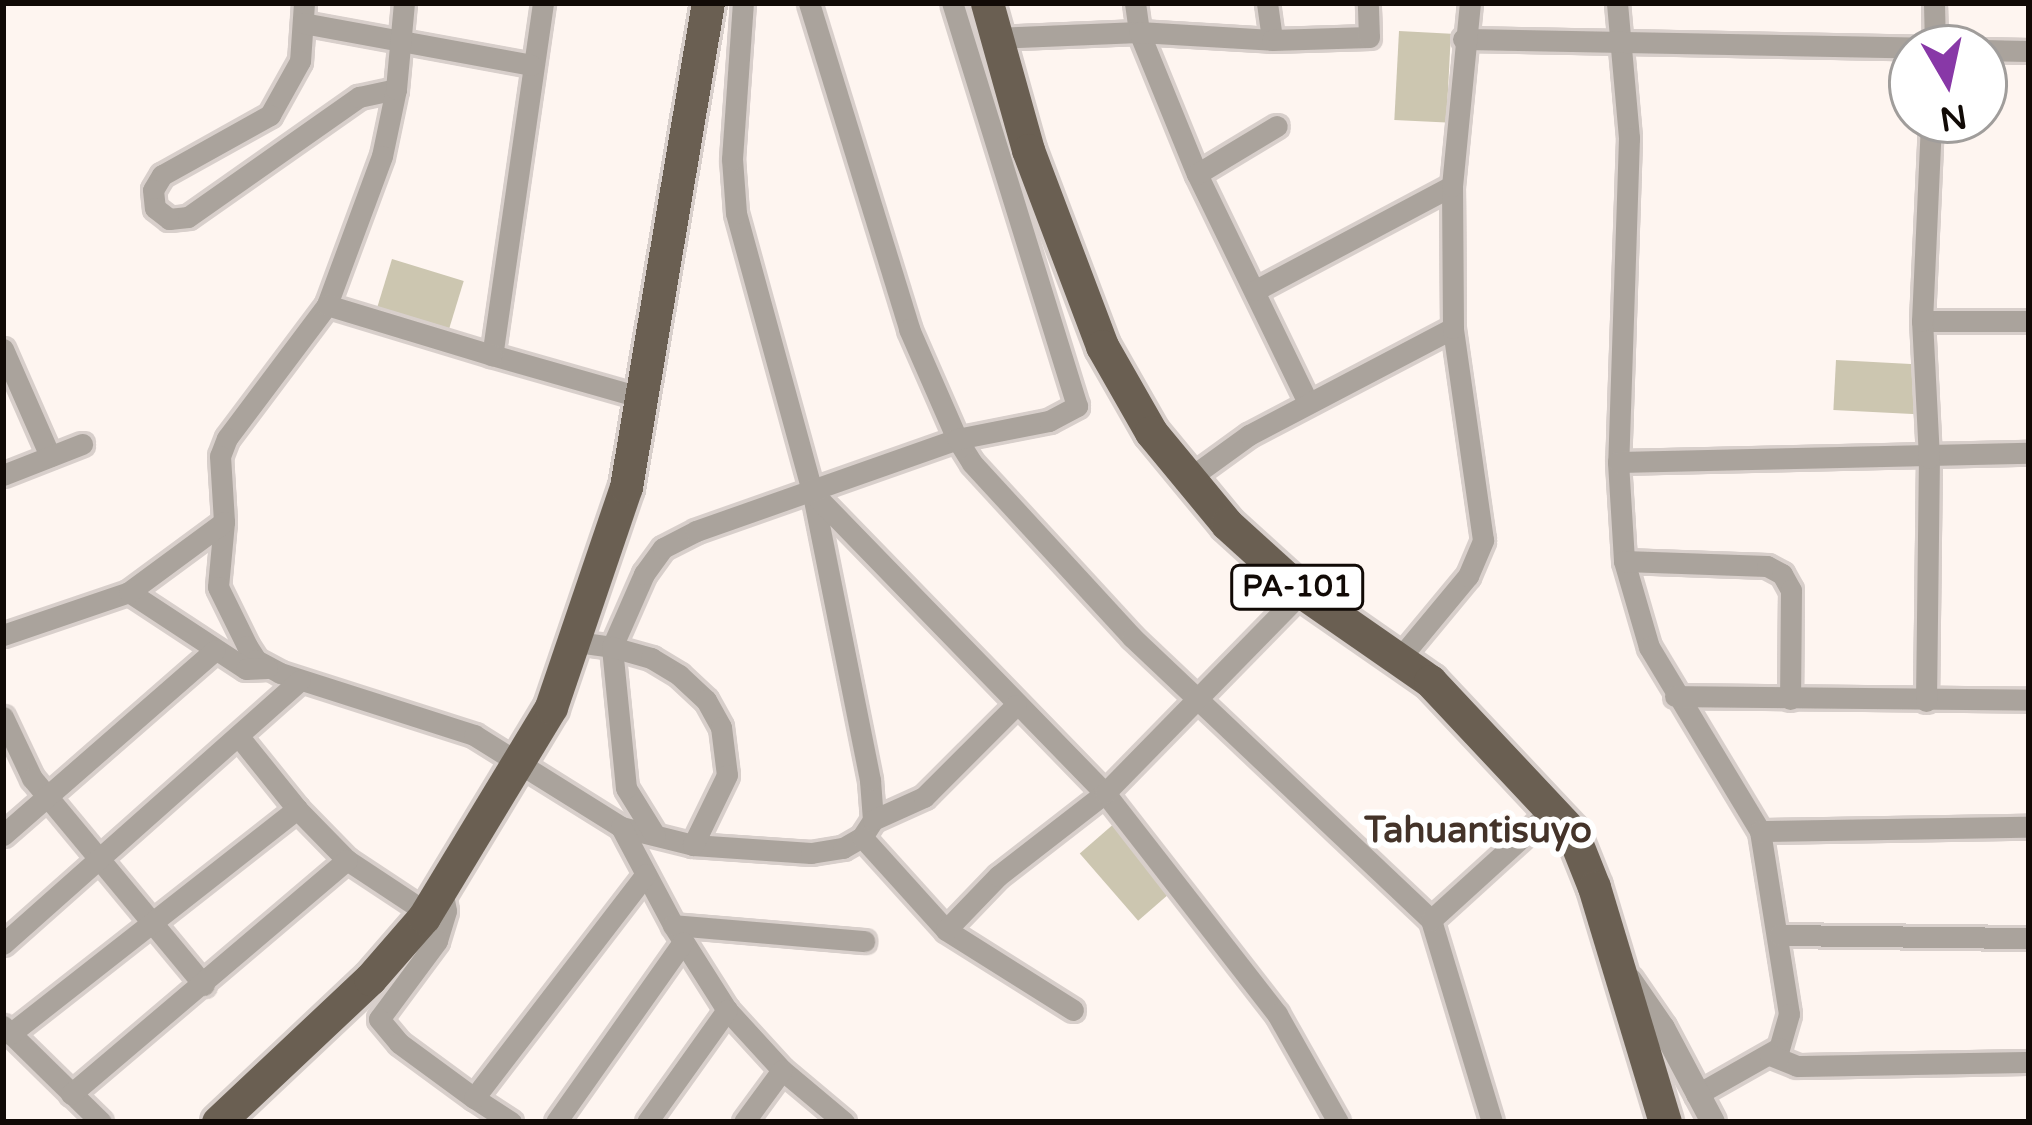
<!DOCTYPE html>
<style>
body{margin:0}
#map{position:relative;width:2032px;height:1125px;overflow:hidden;background:#fef5f0;font-family:"Varela Round",sans-serif}
div>[style]{position:absolute}
[style*='--x']{left:calc(var(--x)*1px);top:calc(var(--y)*1px);width:calc(var(--w)*1px);rotate:calc(var(--a)*1deg)}
.green>*{inset:0;background:#ccc6b0;transform-origin:0 0}
.roads{filter:drop-shadow(3px 0 #d8cfcb) drop-shadow(-3px 0 #d8cfcb) drop-shadow(0 3px #d8cfcb) drop-shadow(0 -3px #d8cfcb)}
.minor>*{height:21px;margin:-10.5px;padding:0 10.5px;transform-origin:10.5px;border-radius:10.5px;background:#aaa39c}
.tertiary>*{height:24px;margin:-12px;padding:0 12px;transform-origin:12px;border-radius:12px;background:#aaa39c}
.primary>*{height:33px;margin:-16.5px;padding:0 16.5px;transform-origin:16.5px;border-radius:16.5px;background:#6a5f52}
span{translate:-50% -50%;white-space:nowrap;text-align:center;line-height:1.15;-webkit-text-stroke:12px #fff;paint-order:stroke}
.shield-label span{padding:3px 9px;background:#fff;border:3px solid;border-radius:9px;-webkit-text-stroke-width:0}
.shield-label{font-size:30px;color:#110a06;font-weight:700}
.neighbourhood-label{font-size:36px;color:#443329;font-weight:700}
.frame{position:absolute;inset:0;border:6px solid #110a06;pointer-events:none}
.north{position:absolute;left:1888px;top:24px;width:120px;height:120px;box-sizing:border-box;background:#fff;border:3px solid #a09d9b;border-radius:50%;rotate:171deg;font-size:33px;font-weight:700;line-height:48px;text-align:center;color:#110a06}
.north::after{content:'';display:block;margin:auto;width:42px;height:54px;background:#8838a7;clip-path:polygon(50% 0,100% 100%,50% 72%,0 100%)}
</style>
<div id="map">
<div class="green">
<div style="left:1399px;top:31px;width:52px;height:89px;rotate:3deg"></div>
<div style="left:392px;top:259px;width:75px;height:52px;rotate:17deg"></div>
<div style="left:1836px;top:360px;width:84px;height:50px;rotate:3deg"></div>
<div style="left:1116px;top:822px;width:89px;height:48px;rotate:49deg"></div>
</div>
<div class="roads">
<div class="minor">
<div style="--x:304;--y:3;--w:58;--a:93.9"></div>
<div style="--x:300;--y:61;--w:62;--a:119.1"></div>
<div style="--x:270;--y:115;--w:124;--a:150.9"></div>
<div style="--x:162;--y:175;--w:17;--a:121"></div>
<div style="--x:153;--y:190;--w:18;--a:84"></div>
<div style="--x:155;--y:208;--w:18;--a:38"></div>
<div style="--x:169;--y:219;--w:19;--a:-6"></div>
<div style="--x:188;--y:217;--w:209;--a:-35.1"></div>
<div style="--x:359;--y:97;--w:38;--a:-12"></div>
<div style="--x:396;--y:89;--w:68;--a:101.8"></div>
<div style="--x:382;--y:156;--w:159;--a:110.3"></div>
<div style="--x:327;--y:305;--w:166;--a:126.9"></div>
<div style="--x:227;--y:438;--w:19;--a:111"></div>
<div style="--x:220;--y:456;--w:66;--a:86.5"></div>
<div style="--x:224;--y:522;--w:65;--a:95.3"></div>
<div style="--x:218;--y:587;--w:66;--a:63.8"></div>
<div style="--x:247;--y:646;--w:17;--a:57"></div>
<div style="--x:256;--y:660;--w:27;--a:28"></div>
<div style="--x:280;--y:673;--w:204;--a:17.7"></div>
<div style="--x:474;--y:735;--w:173;--a:32"></div>
<div style="--x:621;--y:827;--w:74;--a:14"></div>
<div style="--x:693;--y:845;--w:118;--a:3.9"></div>
<div style="--x:811;--y:853;--w:32;--a:-9"></div>
<div style="--x:843;--y:848;--w:22;--a:-30"></div>
<div style="--x:862;--y:837;--w:20;--a:-57"></div>
<div style="--x:873;--y:820;--w:40;--a:-94.3"></div>
<div style="--x:870;--y:780;--w:295;--a:-101.3"></div>
<div style="--x:812;--y:491;--w:288;--a:-105.3"></div>
<div style="--x:736;--y:213;--w:54;--a:-94.2"></div>
<div style="--x:732;--y:159;--w:156;--a:-86"></div>
<div style="--x:543;--y:3;--w:356;--a:98.2"></div>
<div style="--x:492;--y:355;--w:157;--a:15.9"></div>
<div style="--x:809;--y:3;--w:341;--a:72.9"></div>
<div style="--x:909;--y:329;--w:120;--a:66.4"></div>
<div style="--x:957;--y:439;--w:28;--a:58"></div>
<div style="--x:972;--y:463;--w:236;--a:47.4"></div>
<div style="--x:1132;--y:637;--w:412;--a:43.4"></div>
<div style="--x:1431;--y:920;--w:211;--a:73.2"></div>
<div style="--x:1135;--y:3;--w:29;--a:82"></div>
<div style="--x:1139;--y:32;--w:153;--a:67.8"></div>
<div style="--x:1197;--y:174;--w:254;--a:64.1"></div>
<div style="--x:1267;--y:3;--w:37;--a:82"></div>
<div style="--x:1617;--y:3;--w:136;--a:84.9"></div>
<div style="--x:1629;--y:138;--w:324;--a:91.9"></div>
<div style="--x:1618;--y:462;--w:99;--a:86.5"></div>
<div style="--x:1624;--y:561;--w:90;--a:73.8"></div>
<div style="--x:1649;--y:647;--w:215;--a:58.9"></div>
<div style="--x:1760;--y:831;--w:185;--a:81"></div>
<div style="--x:1789;--y:1014;--w:35;--a:106"></div>
<div style="--x:1779;--y:1048;--w:95;--a:150.5"></div>
<div style="--x:1934;--y:3;--w:45;--a:88.7"></div>
<div style="--x:303;--y:23;--w:232;--a:10.4"></div>
<div style="--x:994;--y:38;--w:145;--a:-2.4"></div>
<div style="--x:1139;--y:32;--w:133;--a:3.4"></div>
<div style="--x:1272;--y:40;--w:97;--a:-1.8"></div>
<div style="--x:1369;--y:37;--w:34;--a:-92"></div>
<div style="--x:1463;--y:39;--w:449;--a:1.1"></div>
<div style="--x:1984;--y:50;--w:45;--a:1.3"></div>
<div style="--x:396;--y:89;--w:86;--a:-84.7"></div>
<div style="--x:1197;--y:174;--w:93;--a:-31"></div>
<div style="--x:1256;--y:290;--w:222;--a:-28"></div>
<div style="--x:327;--y:305;--w:172;--a:16.9"></div>
<div style="--x:1922;--y:321;--w:107;--a:0"></div>
<div style="--x:3;--y:349;--w:117;--a:66.3"></div>
<div style="--x:1618;--y:462;--w:411;--a:-1.3"></div>
<div style="--x:3;--y:475;--w:85;--a:-21.4"></div>
<div style="--x:1191;--y:477;--w:72;--a:-35.9"></div>
<div style="--x:1249;--y:435;--w:230;--a:-27.7"></div>
<div style="--x:812;--y:492;--w:420;--a:45.8"></div>
<div style="--x:1105;--y:793;--w:280;--a:52.1"></div>
<div style="--x:1277;--y:1014;--w:124;--a:60.5"></div>
<div style="--x:1624;--y:561;--w:143;--a:2"></div>
<div style="--x:1767;--y:566;--w:17;--a:28"></div>
<div style="--x:1782;--y:574;--w:18;--a:61"></div>
<div style="--x:1791;--y:590;--w:109;--a:90.5"></div>
<div style="--x:129;--y:592;--w:140;--a:33.3"></div>
<div style="--x:246;--y:669;--w:21;--a:-3"></div>
<div style="--x:3;--y:635;--w:133;--a:-18.8"></div>
<div style="--x:129;--y:592;--w:118;--a:-36.4"></div>
<div style="--x:577;--y:642;--w:35;--a:8"></div>
<div style="--x:612;--y:647;--w:80;--a:-66.3"></div>
<div style="--x:644;--y:574;--w:32;--a:-54"></div>
<div style="--x:663;--y:548;--w:37;--a:-27"></div>
<div style="--x:696;--y:531;--w:277;--a:-19.4"></div>
<div style="--x:957;--y:439;--w:94;--a:-11.1"></div>
<div style="--x:1049;--y:421;--w:32;--a:-28"></div>
<div style="--x:1077;--y:406;--w:422;--a:-107.2"></div>
<div style="--x:1399;--y:659;--w:108;--a:-50.3"></div>
<div style="--x:1468;--y:576;--w:39;--a:-67"></div>
<div style="--x:1483;--y:540;--w:214;--a:-98.1"></div>
<div style="--x:1453;--y:328;--w:142;--a:-90.4"></div>
<div style="--x:1452;--y:186;--w:184;--a:-84.4"></div>
<div style="--x:1675;--y:696;--w:354;--a:0.6"></div>
<div style="--x:1926;--y:701;--w:243;--a:-89.3"></div>
<div style="--x:1929;--y:458;--w:137;--a:-92.9"></div>
<div style="--x:1922;--y:321;--w:201;--a:-87.4"></div>
<div style="--x:3;--y:717;--w:68;--a:64.6"></div>
<div style="--x:32;--y:778;--w:269;--a:50.3"></div>
<div style="--x:240;--y:738;--w:91;--a:51.2"></div>
<div style="--x:873;--y:820;--w:56;--a:-24.3"></div>
<div style="--x:924;--y:797;--w:130;--a:-45"></div>
<div style="--x:621;--y:827;--w:111;--a:62"></div>
<div style="--x:673;--y:925;--w:101;--a:57.6"></div>
<div style="--x:727;--y:1010;--w:81;--a:47.5"></div>
<div style="--x:782;--y:1070;--w:81;--a:40"></div>
<div style="--x:1760;--y:831;--w:269;--a:-0.9"></div>
<div style="--x:3;--y:835;--w:281;--a:-41.1"></div>
<div style="--x:655;--y:835;--w:55;--a:-121.7"></div>
<div style="--x:626;--y:788;--w:142;--a:-95.7"></div>
<div style="--x:612;--y:647;--w:41;--a:15.8"></div>
<div style="--x:651;--y:658;--w:33;--a:31"></div>
<div style="--x:679;--y:675;--w:37;--a:43"></div>
<div style="--x:706;--y:700;--w:31;--a:61"></div>
<div style="--x:721;--y:727;--w:48;--a:82.9"></div>
<div style="--x:727;--y:775;--w:78;--a:115.9"></div>
<div style="--x:862;--y:837;--w:125;--a:47.9"></div>
<div style="--x:946;--y:930;--w:150;--a:32.2"></div>
<div style="--x:442;--y:890;--w:21;--a:79"></div>
<div style="--x:446;--y:911;--w:31;--a:107"></div>
<div style="--x:437;--y:941;--w:97;--a:126.6"></div>
<div style="--x:379;--y:1019;--w:31;--a:50"></div>
<div style="--x:399;--y:1043;--w:93;--a:36.3"></div>
<div style="--x:1431;--y:920;--w:166;--a:-42.3"></div>
<div style="--x:673;--y:925;--w:192;--a:4.8"></div>
<div style="--x:946;--y:930;--w:75;--a:-46.1"></div>
<div style="--x:998;--y:876;--w:135;--a:-37.8"></div>
<div style="--x:1105;--y:793;--w:281;--a:-45.6"></div>
<div style="--x:1779;--y:935;--w:250;--a:0.7"></div>
<div style="--x:3;--y:944;--w:397;--a:-41.6"></div>
<div style="--x:3;--y:1026;--w:137;--a:44.4"></div>
<div style="--x:10;--y:1034;--w:365;--a:-38.1"></div>
<div style="--x:297;--y:809;--w:71;--a:45.6"></div>
<div style="--x:347;--y:860;--w:96;--a:33.5"></div>
<div style="--x:1770;--y:1055;--w:29;--a:22"></div>
<div style="--x:1797;--y:1066;--w:232;--a:-1"></div>
<div style="--x:71;--y:1094;--w:362;--a:-40.3"></div>
<div style="--x:511;--y:1122;--w:44;--a:-147"></div>
<div style="--x:474;--y:1098;--w:282;--a:-52.5"></div>
<div style="--x:556;--y:1122;--w:220;--a:-54.8"></div>
<div style="--x:647;--y:1122;--w:138;--a:-54.5"></div>
<div style="--x:744;--y:1122;--w:64;--a:-53.8"></div>
</div>
<div class="tertiary">
<div style="--x:1630;--y:980;--w:58;--a:55.5"></div>
<div style="--x:1663;--y:1028;--w:106;--a:62"></div>
</div>
<div class="primary">
<div style="--x:987;--y:3;--w:153;--a:74.4"></div>
<div style="--x:1028;--y:150;--w:210;--a:69.3"></div>
<div style="--x:1102;--y:346;--w:99;--a:60.3"></div>
<div style="--x:1151;--y:432;--w:119;--a:50.4"></div>
<div style="--x:1227;--y:524;--w:101;--a:42.2"></div>
<div style="--x:1302;--y:592;--w:156;--a:34.8"></div>
<div style="--x:1430;--y:681;--w:207;--a:46.8"></div>
<div style="--x:1572;--y:832;--w:59;--a:68.2"></div>
<div style="--x:1594;--y:887;--w:245;--a:73.2"></div>
<div style="--x:218;--y:1122;--w:209;--a:-43.3"></div>
<div style="--x:370;--y:979;--w:82;--a:-48.9"></div>
<div style="--x:424;--y:917;--w:245;--a:-58.8"></div>
<div style="--x:551;--y:707;--w:232;--a:-71.2"></div>
<div style="--x:626;--y:487;--w:491;--a:-80.4"></div>
</div>
</div>
<div class="shield-label">
<span style="left:1297px;top:587px">PA-101</span>
</div>
<div class="neighbourhood-label">
<span style="left:1478px;top:831px">Tahuantisuyo</span>
</div>
<div class="frame"></div>
<div class="north">N</div>
</div>
